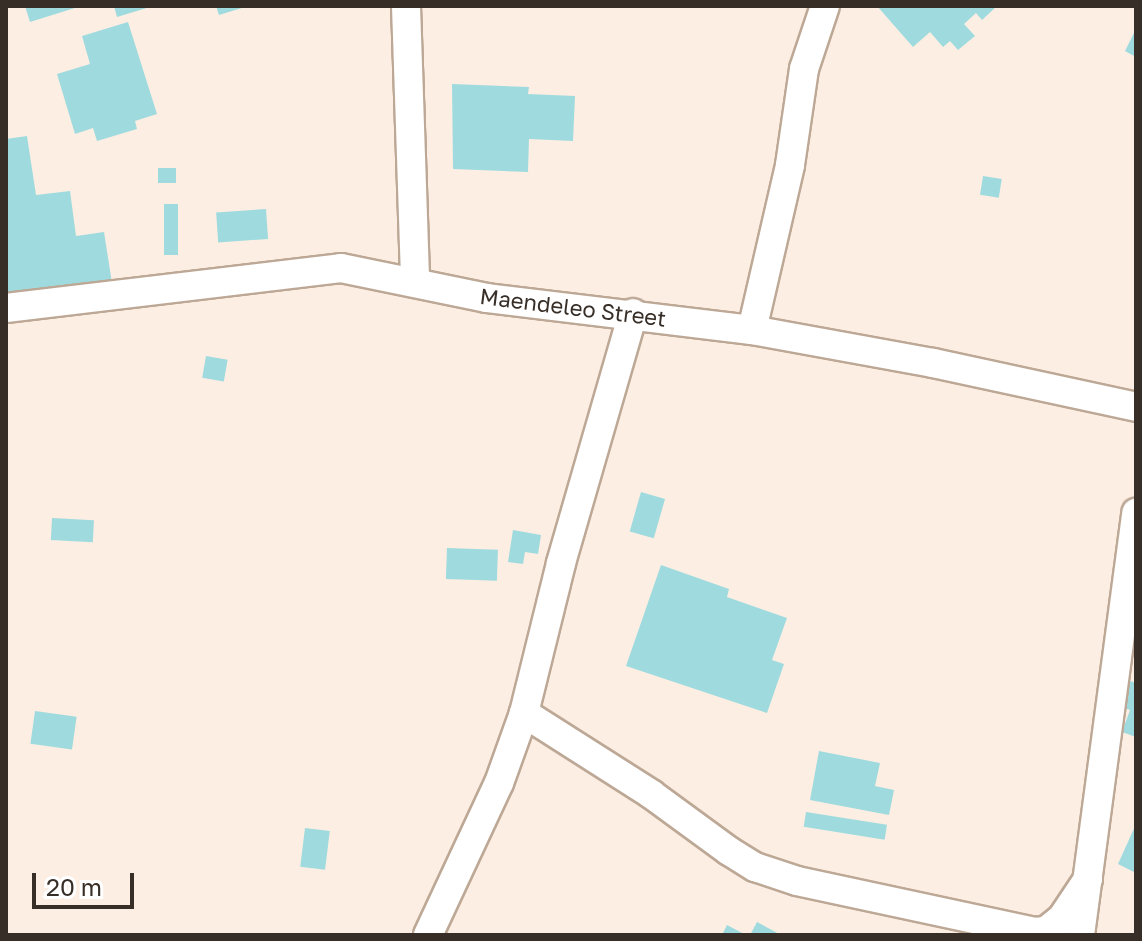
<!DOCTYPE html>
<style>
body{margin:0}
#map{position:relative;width:1142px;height:941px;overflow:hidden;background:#fceee3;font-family:"Golos Text",sans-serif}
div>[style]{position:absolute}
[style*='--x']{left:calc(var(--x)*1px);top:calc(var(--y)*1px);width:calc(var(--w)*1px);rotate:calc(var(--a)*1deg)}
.building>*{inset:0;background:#9fdbde;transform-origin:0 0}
.roads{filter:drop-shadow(2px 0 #bda896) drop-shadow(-2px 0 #bda896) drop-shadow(0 2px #bda896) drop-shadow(0 -2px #bda896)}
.minor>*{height:28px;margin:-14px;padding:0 14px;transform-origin:14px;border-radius:14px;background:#fff}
span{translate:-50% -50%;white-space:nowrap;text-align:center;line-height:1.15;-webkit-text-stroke:8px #fff;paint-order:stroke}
.street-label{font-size:22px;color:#372e27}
.frame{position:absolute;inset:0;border:8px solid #372e27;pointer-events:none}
.scale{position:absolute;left:32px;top:873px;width:102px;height:36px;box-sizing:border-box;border:4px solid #372e27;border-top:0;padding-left:10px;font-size:24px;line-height:28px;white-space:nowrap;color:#372e27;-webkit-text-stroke:6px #fff;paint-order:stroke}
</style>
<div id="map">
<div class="building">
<div style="clip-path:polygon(25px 6px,78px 6px,78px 7px,30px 22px)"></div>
<div style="clip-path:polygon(114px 6px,150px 6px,150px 7px,117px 17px)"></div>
<div style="clip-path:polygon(216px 6px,245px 6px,245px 7px,219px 15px)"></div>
<div style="clip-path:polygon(877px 6px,997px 6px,982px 20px,976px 13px,964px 24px,975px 36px,958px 50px,950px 41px,943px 47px,930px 32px,913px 47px)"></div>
<div style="clip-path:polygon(128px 22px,157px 114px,135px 121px,137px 129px,97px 141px,93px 128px,75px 134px,57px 74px,90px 64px,82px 36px)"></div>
<div style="clip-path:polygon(1136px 29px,1136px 57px,1125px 51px)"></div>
<div style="clip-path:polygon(452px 84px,529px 87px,528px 94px,575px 96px,573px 141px,529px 139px,528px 172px,453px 169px)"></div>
<div style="clip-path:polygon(27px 136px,36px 195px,70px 191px,76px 236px,104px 232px,112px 283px,6px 298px,6px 139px)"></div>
<div style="left:158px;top:168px;width:18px;height:15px"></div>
<div style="left:983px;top:176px;width:19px;height:19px;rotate:9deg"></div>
<div style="left:164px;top:204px;width:14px;height:51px"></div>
<div style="left:266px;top:209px;width:30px;height:50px;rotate:86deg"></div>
<div style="left:206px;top:356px;width:22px;height:22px;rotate:10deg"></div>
<div style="left:641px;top:492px;width:25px;height:41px;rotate:16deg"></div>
<div style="left:52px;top:518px;width:42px;height:22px;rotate:3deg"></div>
<div style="clip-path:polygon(513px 530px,541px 535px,538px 554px,525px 552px,523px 564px,508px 562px)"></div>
<div style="left:447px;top:548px;width:51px;height:31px;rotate:2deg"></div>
<div style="clip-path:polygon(661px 565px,729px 589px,727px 597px,787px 618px,772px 660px,784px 664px,767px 713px,626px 666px)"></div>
<div style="clip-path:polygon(1124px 679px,1136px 683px,1136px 737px,1122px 732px,1130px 710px,1115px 705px)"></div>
<div style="left:35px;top:711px;width:42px;height:33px;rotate:8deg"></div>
<div style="clip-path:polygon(819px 751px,880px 763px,875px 786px,894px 790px,889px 815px,810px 800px)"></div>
<div style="left:806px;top:812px;width:82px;height:15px;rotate:9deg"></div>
<div style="clip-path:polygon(1136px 824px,1136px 873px,1118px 864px)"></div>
<div style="left:305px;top:828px;width:25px;height:39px;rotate:7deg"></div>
<div style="clip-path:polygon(757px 922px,781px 935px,750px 935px)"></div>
<div style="clip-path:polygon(727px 925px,746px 935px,722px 935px)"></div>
</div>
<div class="roads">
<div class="minor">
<div style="--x:406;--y:6;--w:275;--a:88.1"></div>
<div style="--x:6;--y:308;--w:337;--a:-6.8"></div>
<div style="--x:341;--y:268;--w:149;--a:11.6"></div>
<div style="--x:487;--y:298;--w:267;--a:6.9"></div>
<div style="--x:752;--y:330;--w:184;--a:10.3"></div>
<div style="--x:933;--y:363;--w:208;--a:12.2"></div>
<div style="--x:752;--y:330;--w:169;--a:-77"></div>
<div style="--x:790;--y:165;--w:97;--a:-81.7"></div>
<div style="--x:804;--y:69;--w:66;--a:-71.6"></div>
<div style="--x:524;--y:713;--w:151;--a:32.5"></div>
<div style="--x:651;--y:794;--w:97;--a:36.2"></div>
<div style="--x:729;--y:851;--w:31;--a:32"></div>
<div style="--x:755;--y:867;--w:44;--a:18.4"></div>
<div style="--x:797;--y:881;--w:242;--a:12.1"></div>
<div style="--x:1034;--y:932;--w:12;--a:-5"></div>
<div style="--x:1046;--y:931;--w:21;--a:-39"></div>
<div style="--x:1062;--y:918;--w:47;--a:-56.3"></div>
<div style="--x:428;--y:935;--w:168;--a:-65"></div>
<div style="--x:499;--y:783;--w:74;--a:-70.3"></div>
<div style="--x:524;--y:713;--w:154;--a:-76.1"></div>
<div style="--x:561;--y:563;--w:260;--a:-73.9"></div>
<div style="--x:1080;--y:935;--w:426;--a:-82.4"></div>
</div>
</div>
<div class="street-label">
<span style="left:573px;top:307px;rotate:7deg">Maendeleo Street</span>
</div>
<div class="frame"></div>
<div class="scale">20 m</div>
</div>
